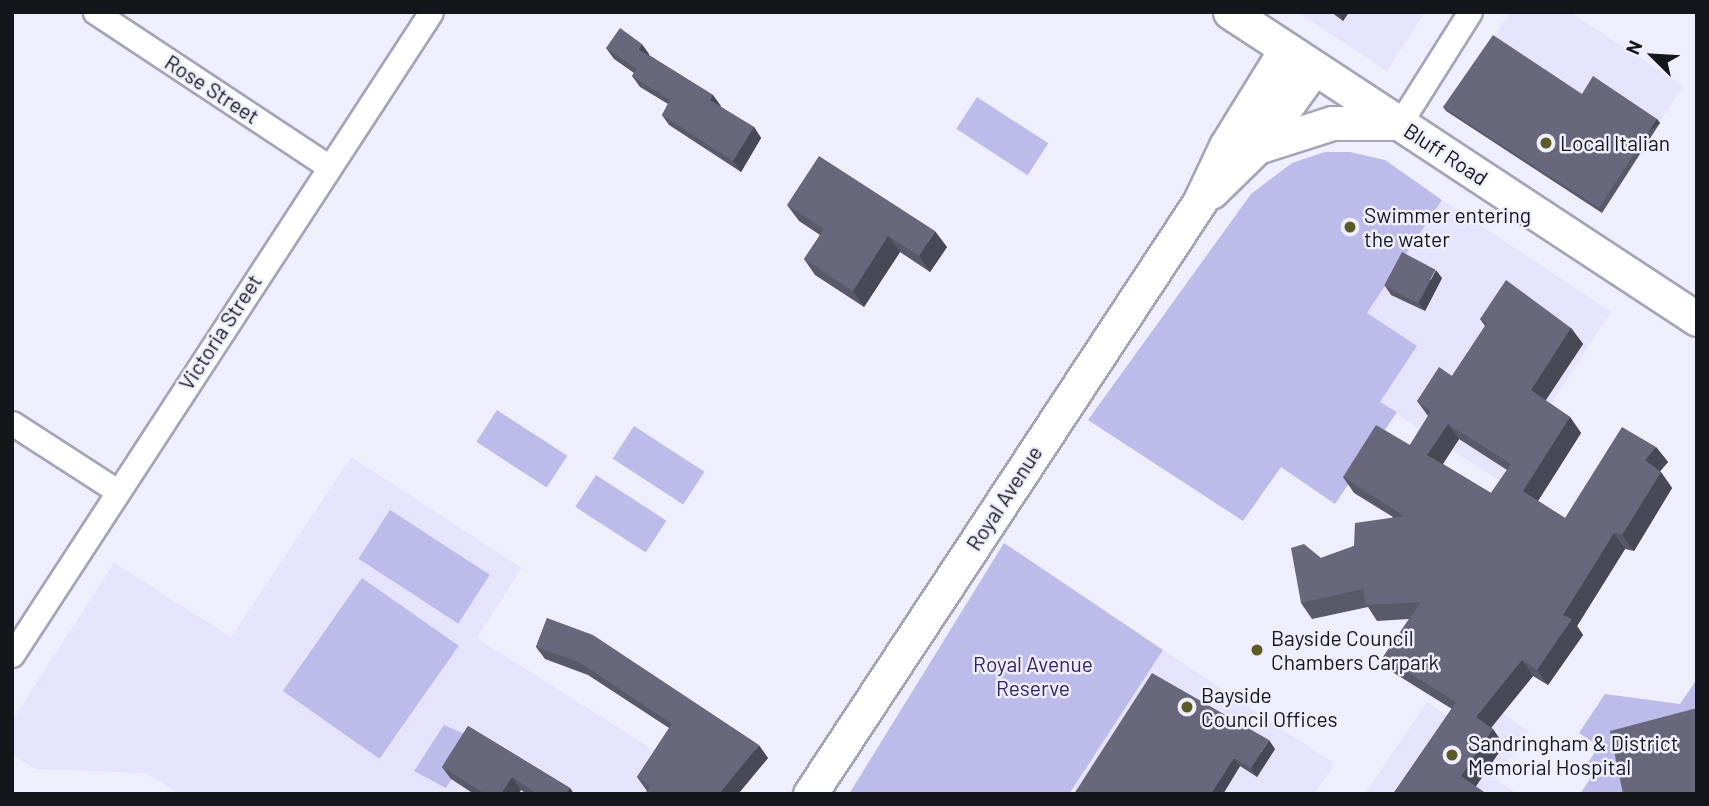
<!DOCTYPE html>
<style>
body{margin:0}
#map{position:relative;width:1709px;height:806px;overflow:hidden;background:#eeeefc;font-family:Barlow,sans-serif}
div>[style]{position:absolute}
[style*='--x']{left:calc(var(--x)*1px);top:calc(var(--y)*1px);width:calc(var(--w)*1px);rotate:calc(var(--a)*1deg)}
.built>*{inset:0;background:#e5e4fc}
.green>*{inset:0;background:#bdbbea;transform-origin:0 0}
.roads{filter:drop-shadow(2px 0 #a5a4b9) drop-shadow(-2px 0 #a5a4b9) drop-shadow(0 2px #a5a4b9) drop-shadow(0 -2px #a5a4b9)}
.street>*{height:23px;margin:-11.5px;padding:0 11.5px;transform-origin:11.5px;border-radius:11.5px;background:#fff}
.secondary>*{height:33px;margin:-16.5px;padding:0 16.5px;transform-origin:16.5px;border-radius:16.5px;background:#fff}
.wall>*{inset:0;background:#59596a}
.shaded-wall>*{inset:0;background:#494856;transform-origin:0 0}
.building>*{inset:0;background:#68677b;transform-origin:0 0}
.dots>*{width:19px;height:19px;translate:-50% -50%;box-sizing:border-box;border:4px solid #eeeefc;border-radius:50%}
span{translate:-50% -50%;white-space:nowrap;text-align:center;line-height:1.15;-webkit-text-stroke:5px #eeeefc;paint-order:stroke}
.street-label{font-size:21px;color:#15151c}
.poi-label{font-size:21px;color:#15151c}
.left{translate:0 -50%;text-align:left}
.park-label{font-size:21px;color:#32236c}
.frame{position:absolute;inset:0;border:14px solid #15151c;pointer-events:none}
.north{position:absolute;left:1618px;top:21px;width:70px;height:70px;-webkit-text-stroke:5px #eeeefc;paint-order:stroke;rotate:294deg;font-size:19px;font-weight:700;line-height:28px;text-align:center;color:#15151c}
.north::after{content:'';display:block;margin:auto;width:24px;height:32px;background:#15151c;clip-path:polygon(50% 0,100% 100%,50% 72%,0 100%)}
</style>
<div id="map">
<div class="built">
<div style="clip-path:polygon(1297px 12px,1425px 12px,1387px 71px)"></div>
<div style="clip-path:polygon(1510px 12px,1570px 12px,1683px 86px,1602px 213px,1446px 111px)"></div>
<div style="clip-path:polygon(1442px 200px,1611px 312px,1500px 481px,1380px 403px,1367px 313px)"></div>
<div style="clip-path:polygon(351px 457px,522px 568px,477px 638px,723px 794px,179px 794px,146px 773px,35px 769px,12px 754px,12px 721px,114px 563px,231px 637px)"></div>
<div style="clip-path:polygon(1163px 650px,1335px 764px,1314px 794px,1069px 794px)"></div>
<div style="clip-path:polygon(1467px 690px,1529px 731px,1496px 779px,1517px 794px,1365px 794px,1427px 702px,1448px 716px)"></div>
</div>
<div class="green">
<div style="left:977px;top:97px;width:85px;height:38px;rotate:33deg"></div>
<div style="clip-path:polygon(1325px 152px,1350px 152px,1385px 160px,1442px 200px,1367px 313px,1417px 346px,1380px 402px,1397px 412px,1335px 504px,1281px 467px,1243px 521px,1088px 420px,1251px 194px,1292px 163px)"></div>
<div style="left:497px;top:410px;width:84px;height:38px;rotate:33deg"></div>
<div style="left:634px;top:426px;width:84px;height:39px;rotate:33deg"></div>
<div style="left:596px;top:475px;width:84px;height:38px;rotate:33deg"></div>
<div style="left:390px;top:510px;width:119px;height:58px;rotate:33deg"></div>
<div style="clip-path:polygon(1004px 543px,1163px 650px,1069px 794px,849px 794px)"></div>
<div style="left:362px;top:578px;width:118px;height:138px;rotate:35deg"></div>
<div style="clip-path:polygon(1697px 679px,1697px 734px,1634px 794px,1580px 794px,1596px 770px,1587px 764px,1599px 746px,1579px 733px,1605px 694px,1680px 704px)"></div>
<div style="clip-path:polygon(444px 725px,476px 739px,446px 788px,414px 771px)"></div>
</div>
<div class="roads">
<div class="street">
<div style="--x:95;--y:12;--w:281;--a:33.5"></div>
<div style="--x:1400;--y:123;--w:131;--a:-57.8"></div>
<div style="--x:12;--y:423;--w:125;--a:32.9"></div>
<div style="--x:12;--y:655;--w:767;--a:-56.91"></div>
</div>
<div class="secondary">
<div style="--x:1230;--y:12;--w:559;--a:33.32"></div>
<div style="--x:1257;--y:147;--w:79;--a:-17.7"></div>
<div style="--x:1332;--y:123;--w:65;--a:0"></div>
<div style="--x:1211;--y:192;--w:64;--a:-44.4"></div>
<div style="--x:1257;--y:147;--w:97;--a:-54.2"></div>
<div style="--x:810;--y:794;--w:708;--a:-56.65"></div>
<div style="--x:1199;--y:203;--w:63;--a:-64.7"></div>
<div style="--x:1226;--y:146;--w:114;--a:-58.3"></div>
</div>
</div>
<div class="wall">
<div style="clip-path:polygon(1331px 12px,1349px 12px,1343px 21px)"></div>
<div style="clip-path:polygon(606px 48px,649px 54px,649px 55px,713px 95px,720px 107px,754px 127px,761px 138px,741px 172px,669px 125px,662px 115px,668px 104px,640px 87px,632px 76px,634px 73px,614px 59px)"></div>
<div style="clip-path:polygon(1582px 94px,1657px 119px,1660px 123px,1602px 213px,1446px 111px,1443px 107px)"></div>
<div style="clip-path:polygon(787px 205px,947px 247px,930px 272px,900px 252px,864px 307px,815px 275px,804px 259px,820px 235px,799px 221px)"></div>
<div style="clip-path:polygon(1442px 278px,1425px 311px,1391px 295px,1385px 286px)"></div>
<div style="clip-path:polygon(evenodd,1480px 319px,1571px 328px,1583px 344px,1545px 400px,1570px 417px,1581px 433px,1538px 501px,1565px 518px,1656px 447px,1668px 462px,1660px 471px,1672px 488px,1634px 551px,1625px 549px,1577px 626px,1583px 635px,1548px 685px,1533px 676px,1491px 727px,1504px 745px,1476px 786px,1393px 794px,1452px 709px,1394px 673px,1383px 657px,1409px 619px,1377px 621px,1368px 607px,1312px 619px,1301px 603px,1321px 558px,1354px 546px,1393px 517px,1354px 493px,1343px 477px,1410px 445px,1428px 416px,1417px 401px,1452px 376px,1485px 326px,1480px 319px,1459px 439px,1507px 470px,1491px 493px,1443px 464px,1459px 439px)"></div>
<div style="clip-path:polygon(547px 618px,768px 758px,738px 794px,645px 794px,647px 791px,637px 777px,669px 728px,588px 675px,545px 659px,536px 647px)"></div>
<div style="clip-path:polygon(468px 726px,570px 788px,574px 794px,527px 794px,521px 790px,518px 794px,474px 794px,451px 779px,442px 767px)"></div>
<div style="clip-path:polygon(1275px 749px,1257px 777px,1240px 766px,1223px 794px,1074px 794px)"></div>
</div>
<div class="shaded-wall">
<div style="clip-path:polygon(1338px 12px,1349px 12px,1343px 21px)"></div>
<div style="clip-path:polygon(642px 44px,649px 54px,646px 60px,638px 49px)"></div>
<div style="clip-path:polygon(713px 95px,721px 106px,718px 111px,710px 100px)"></div>
<div style="left:1657px;top:119px;width:5px;height:106px;rotate:53deg"></div>
<div style="clip-path:polygon(754px 127px,761px 138px,741px 172px,733px 161px)"></div>
<div style="clip-path:polygon(935px 231px,947px 247px,930px 272px,919px 256px)"></div>
<div style="clip-path:polygon(888px 236px,900px 252px,864px 307px,853px 291px)"></div>
<div style="clip-path:polygon(1436px 270px,1442px 278px,1425px 311px,1419px 303px)"></div>
<div style="clip-path:polygon(1571px 328px,1583px 344px,1542px 406px,1531px 390px)"></div>
<div style="clip-path:polygon(1570px 417px,1581px 433px,1534px 507px,1523px 491px)"></div>
<div style="clip-path:polygon(1448px 424px,1459px 439px,1438px 471px,1427px 455px)"></div>
<div style="clip-path:polygon(1656px 447px,1668px 462px,1656px 476px,1645px 460px)"></div>
<div style="clip-path:polygon(1661px 472px,1672px 488px,1634px 551px,1622px 535px)"></div>
<div style="clip-path:polygon(1614px 533px,1625px 549px,1577px 626px,1583px 635px,1548px 685px,1537px 670px,1563px 615px)"></div>
<div style="clip-path:polygon(1522px 660px,1533px 676px,1487px 733px,1476px 717px)"></div>
<div style="clip-path:polygon(1493px 729px,1504px 745px,1472px 792px,1461px 776px)"></div>
<div style="clip-path:polygon(1269px 740px,1275px 749px,1257px 777px,1251px 768px)"></div>
<div style="clip-path:polygon(759px 745px,768px 758px,738px 794px,719px 794px)"></div>
<div style="clip-path:polygon(1234px 758px,1240px 766px,1223px 794px,1211px 794px)"></div>
<div style="clip-path:polygon(512px 777px,521px 790px,518px 794px,501px 794px)"></div>
<div style="clip-path:polygon(570px 788px,574px 794px,566px 794px)"></div>
</div>
<div class="building">
<div style="clip-path:polygon(620px 28px,642px 44px,638px 49px,713px 95px,710px 100px,754px 127px,733px 161px,662px 115px,670px 100px,632px 76px,637px 69px,606px 48px)"></div>
<div style="clip-path:polygon(1493px 35px,1582px 94px,1593px 76px,1657px 119px,1599px 208px,1443px 107px)"></div>
<div style="clip-path:polygon(819px 156px,935px 231px,919px 256px,888px 236px,853px 291px,804px 259px,824px 229px,787px 205px)"></div>
<div style="left:1402px;top:252px;width:38px;height:38px;rotate:28deg"></div>
<div style="clip-path:polygon(evenodd,1506px 280px,1571px 328px,1531px 390px,1570px 417px,1523px 491px,1565px 518px,1622px 427px,1656px 447px,1645px 460px,1661px 472px,1622px 535px,1614px 533px,1563px 615px,1572px 619px,1537px 670px,1522px 660px,1476px 717px,1493px 729px,1461px 776px,1487px 794px,1393px 794px,1456px 702px,1383px 657px,1421px 602px,1366px 605px,1363px 589px,1301px 603px,1291px 548px,1304px 544px,1321px 558px,1354px 546px,1355px 523px,1404px 516px,1343px 477px,1376px 425px,1410px 445px,1431px 411px,1417px 401px,1439px 367px,1452px 376px,1487px 323px,1480px 319px,1506px 280px,1448px 424px,1511px 464px,1491px 493px,1427px 455px,1448px 424px)"></div>
<div style="clip-path:polygon(547px 618px,593px 635px,759px 745px,719px 794px,645px 794px,650px 786px,637px 777px,672px 724px,579px 662px,536px 647px)"></div>
<div style="clip-path:polygon(1152px 673px,1269px 740px,1251px 768px,1234px 758px,1211px 794px,1074px 794px)"></div>
<div style="clip-path:polygon(1697px 708px,1697px 794px,1623px 794px,1610px 731px)"></div>
<div style="clip-path:polygon(468px 726px,570px 788px,566px 794px,538px 794px,512px 777px,501px 794px,485px 794px,442px 767px)"></div>
</div>
<div class="dots">
<div style="left:1546px;top:143px;background:#5c5b27"></div>
<div style="left:1350px;top:227px;background:#5c5b27"></div>
<div style="left:1257px;top:650px;background:#5c5b27"></div>
<div style="left:1187px;top:707px;background:#5c5b27"></div>
<div style="left:1452px;top:755px;background:#5c5b27"></div>
</div>
<div class="street-label">
<span style="left:212px;top:89px;rotate:33deg">Rose Street</span>
<span style="left:1446px;top:154px;rotate:33deg">Bluff Road</span>
<span style="left:220px;top:332px;rotate:-57deg">Victoria Street</span>
<span style="left:1004px;top:498px;rotate:-57deg">Royal Avenue</span>
</div>
<div class="poi-label">
<span class="left" style="left:1560px;top:143px">Local Italian</span>
<span class="left" style="left:1364px;top:227px">Swimmer entering<br>the water</span>
<span class="left" style="left:1271px;top:650px">Bayside Council<br>Chambers Carpark</span>
<span class="left" style="left:1201px;top:707px">Bayside<br>Council Offices</span>
<span class="left" style="left:1468px;top:755px">Sandringham &amp; District<br>Memorial Hospital</span>
</div>
<div class="park-label">
<span style="left:1033px;top:676px">Royal Avenue<br>Reserve</span>
</div>
<div class="frame"></div>
<div class="north">N</div>
</div>
